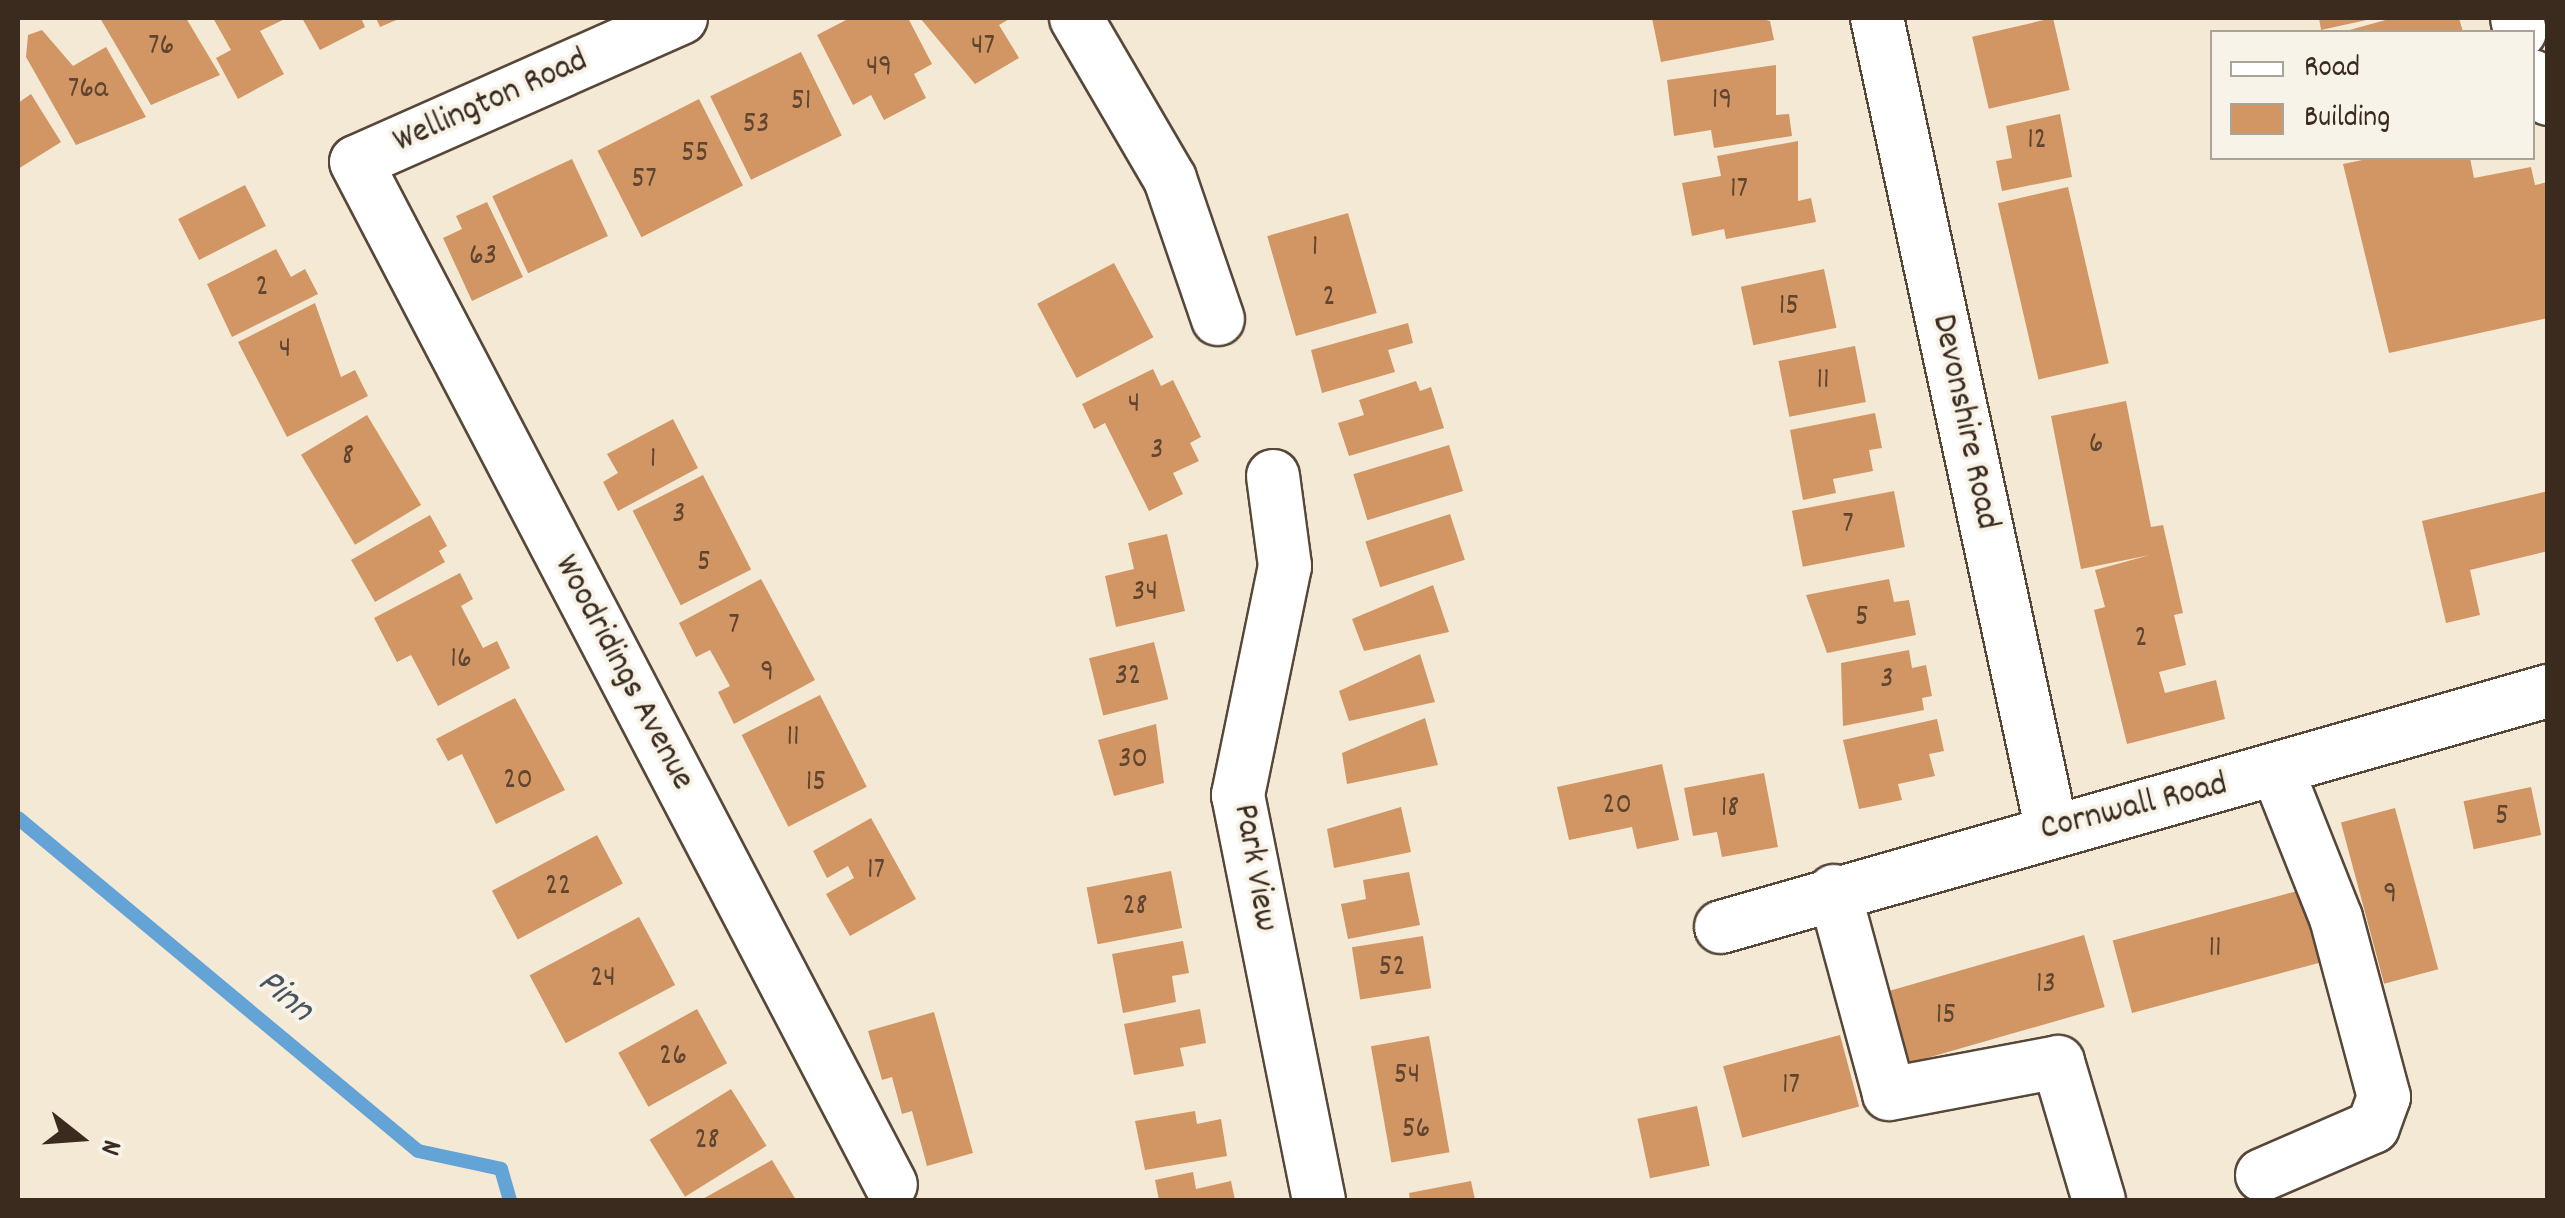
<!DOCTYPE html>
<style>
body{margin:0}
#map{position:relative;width:2565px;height:1218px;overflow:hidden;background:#f4e9d4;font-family:Dekko,sans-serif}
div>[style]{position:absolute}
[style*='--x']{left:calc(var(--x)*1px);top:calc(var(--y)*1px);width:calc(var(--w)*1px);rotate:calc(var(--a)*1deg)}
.stream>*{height:14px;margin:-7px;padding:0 7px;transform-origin:7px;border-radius:7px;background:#64a3d6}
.building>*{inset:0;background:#d19664;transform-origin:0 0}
.roads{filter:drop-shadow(2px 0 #574739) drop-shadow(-2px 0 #574739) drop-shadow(0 2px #574739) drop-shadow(0 -2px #574739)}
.minor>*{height:52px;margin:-26px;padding:0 26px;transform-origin:26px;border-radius:26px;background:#fff}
span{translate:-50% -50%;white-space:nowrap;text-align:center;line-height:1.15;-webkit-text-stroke:8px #f7f3e8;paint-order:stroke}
.number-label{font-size:30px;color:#604530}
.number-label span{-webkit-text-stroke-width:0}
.street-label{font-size:35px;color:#3b2a1e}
.water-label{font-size:38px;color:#49545e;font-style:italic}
.frame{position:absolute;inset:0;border:20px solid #3b2a1e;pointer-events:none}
.legend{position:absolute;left:2210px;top:30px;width:325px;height:130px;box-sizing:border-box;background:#f7f3e8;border:2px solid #aca397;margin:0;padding:12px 18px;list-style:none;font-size:30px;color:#3b2a1e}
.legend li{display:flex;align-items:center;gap:20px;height:50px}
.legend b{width:50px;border:2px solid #aca397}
.north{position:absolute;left:30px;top:1088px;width:100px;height:100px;-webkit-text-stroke:8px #f7f3e8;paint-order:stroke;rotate:107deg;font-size:28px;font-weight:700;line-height:40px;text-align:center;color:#3b2a1e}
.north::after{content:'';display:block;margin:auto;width:35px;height:45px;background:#3b2a1e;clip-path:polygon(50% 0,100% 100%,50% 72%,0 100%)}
</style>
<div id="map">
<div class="stream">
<div style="--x:18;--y:818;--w:520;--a:39.78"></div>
<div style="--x:418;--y:1151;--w:85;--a:12.2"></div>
<div style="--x:501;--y:1169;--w:32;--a:74"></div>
</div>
<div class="building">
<div style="clip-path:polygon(100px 18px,186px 18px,220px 75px,151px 105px)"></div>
<div style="clip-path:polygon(213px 18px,287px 18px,260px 31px,284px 74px,238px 99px,216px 58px,231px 50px)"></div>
<div style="clip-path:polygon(302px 18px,361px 18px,365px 27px,320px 50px)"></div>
<div style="clip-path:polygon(376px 18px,401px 18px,380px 27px)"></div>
<div style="clip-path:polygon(850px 18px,908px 18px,932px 64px,914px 74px,926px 98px,884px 120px,871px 95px,853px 105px,817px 35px)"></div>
<div style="clip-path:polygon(920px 18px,1011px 18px,999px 25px,1019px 58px,975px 84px)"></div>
<div style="clip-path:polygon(1652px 18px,1758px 18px,1770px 21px,1774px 40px,1661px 62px)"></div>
<div style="left:2053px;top:18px;width:74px;height:83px;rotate:77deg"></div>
<div style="clip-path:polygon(2319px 18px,2371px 18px,2371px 19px,2321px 30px)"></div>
<div style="clip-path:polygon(2393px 18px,2459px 18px,2463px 32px,2342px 32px)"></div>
<div style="clip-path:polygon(42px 30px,73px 66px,106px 47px,146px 117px,76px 145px,26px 57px,28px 35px)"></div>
<div style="left:801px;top:52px;width:93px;height:101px;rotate:64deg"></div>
<div style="clip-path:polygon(1776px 65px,1776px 115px,1789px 114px,1792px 136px,1714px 148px,1711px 130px,1674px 136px,1667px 80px)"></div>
<div style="clip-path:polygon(31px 94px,61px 142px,18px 169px,18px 103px)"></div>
<div style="left:699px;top:99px;width:97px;height:114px;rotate:63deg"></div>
<div style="clip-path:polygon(2060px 114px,2072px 177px,2002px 191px,1996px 161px,2012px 158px,2006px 126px)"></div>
<div style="clip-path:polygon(1798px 141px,1798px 201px,1811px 198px,1816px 222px,1726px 239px,1724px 229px,1692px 236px,1682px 183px,1721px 176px,1717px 156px)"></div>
<div style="clip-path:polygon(2372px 158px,2470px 158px,2474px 178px,2531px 167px,2535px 185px,2548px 182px,2548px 318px,2389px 353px,2343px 164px)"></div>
<div style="left:572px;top:159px;width:85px;height:88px;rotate:65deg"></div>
<div style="left:245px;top:185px;width:46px;height:75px;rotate:63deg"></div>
<div style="left:2068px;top:187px;width:181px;height:72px;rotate:77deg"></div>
<div style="clip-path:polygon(487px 202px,523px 277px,472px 301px,443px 238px,462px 229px,456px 216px)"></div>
<div style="left:1348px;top:213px;width:104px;height:84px;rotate:74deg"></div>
<div style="clip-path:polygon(276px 249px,291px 277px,305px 269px,318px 294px,232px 337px,207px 284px)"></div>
<div style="left:1114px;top:263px;width:84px;height:87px;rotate:62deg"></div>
<div style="left:1824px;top:269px;width:60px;height:85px;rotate:78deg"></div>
<div style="clip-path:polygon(315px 303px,341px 377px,355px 370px,368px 396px,287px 437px,238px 342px)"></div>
<div style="clip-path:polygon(1408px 323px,1413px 343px,1388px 350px,1395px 372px,1322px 393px,1311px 350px)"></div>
<div style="left:1855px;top:346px;width:57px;height:78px;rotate:79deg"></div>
<div style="clip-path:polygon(1153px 369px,1161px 386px,1173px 380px,1201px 437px,1190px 443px,1199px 461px,1173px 473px,1183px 494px,1149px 511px,1105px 423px,1094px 429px,1082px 404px)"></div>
<div style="clip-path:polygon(1416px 381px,1420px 391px,1431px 387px,1444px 428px,1349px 456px,1338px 423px,1364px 415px,1359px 400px)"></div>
<div style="clip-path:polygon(2126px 401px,2151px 527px,2163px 525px,2183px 613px,2174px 615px,2186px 665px,2159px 672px,2165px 693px,2216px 680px,2225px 719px,2127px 744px,2094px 610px,2105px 607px,2095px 570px,2150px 555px,2081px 569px,2051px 416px)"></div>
<div style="clip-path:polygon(1875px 413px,1882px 448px,1869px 450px,1873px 471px,1833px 479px,1836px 493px,1803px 500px,1790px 430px)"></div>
<div style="left:367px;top:415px;width:105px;height:77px;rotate:59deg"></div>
<div style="clip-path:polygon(673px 419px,698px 468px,618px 511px,603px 482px,618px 473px,607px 454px)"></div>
<div style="left:1449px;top:445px;width:48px;height:100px;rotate:73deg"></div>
<div style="left:703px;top:475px;width:106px;height:79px;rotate:63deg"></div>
<div style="left:1894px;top:491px;width:57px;height:104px;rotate:79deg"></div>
<div style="clip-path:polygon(2548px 491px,2548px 551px,2470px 570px,2480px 615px,2446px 623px,2422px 521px)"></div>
<div style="left:1450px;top:514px;width:48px;height:89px;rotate:72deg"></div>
<div style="clip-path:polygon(430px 515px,447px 546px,439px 551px,445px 562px,375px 602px,351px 560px)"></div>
<div style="clip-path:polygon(1167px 534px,1185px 611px,1116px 627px,1105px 576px,1134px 569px,1128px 543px)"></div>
<div style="clip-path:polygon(460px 573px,473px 599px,461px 606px,483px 648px,497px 641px,510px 668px,438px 706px,411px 655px,397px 662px,374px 618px)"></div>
<div style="clip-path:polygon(761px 579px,815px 680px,734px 724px,718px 692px,730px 686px,710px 650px,696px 657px,679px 623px)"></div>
<div style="clip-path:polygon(1889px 579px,1894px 602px,1909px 600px,1916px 635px,1827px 653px,1806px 595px)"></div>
<div style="clip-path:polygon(1433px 585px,1449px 632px,1364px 651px,1352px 619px)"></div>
<div style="left:1154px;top:642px;width:59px;height:67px;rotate:76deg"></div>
<div style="clip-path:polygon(1909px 650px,1912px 668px,1926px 665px,1932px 696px,1922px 698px,1924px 710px,1843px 726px,1841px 663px)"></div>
<div style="clip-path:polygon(1420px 654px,1435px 702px,1349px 721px,1339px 691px)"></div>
<div style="left:820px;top:695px;width:103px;height:88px;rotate:63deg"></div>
<div style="clip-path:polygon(515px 698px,565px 790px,496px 824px,462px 754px,448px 761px,436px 739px)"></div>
<div style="clip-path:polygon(1425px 718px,1438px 765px,1347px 784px,1342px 753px)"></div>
<div style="clip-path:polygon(1937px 719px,1944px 751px,1929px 754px,1935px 776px,1898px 784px,1902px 800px,1859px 809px,1843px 740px)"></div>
<div style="clip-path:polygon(1156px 724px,1164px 783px,1114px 796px,1098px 740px)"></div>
<div style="clip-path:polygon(1662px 764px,1679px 840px,1637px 849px,1632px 827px,1569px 840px,1557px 787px)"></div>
<div style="clip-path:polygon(1764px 773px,1778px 847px,1722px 857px,1717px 832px,1693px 836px,1684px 788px)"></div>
<div style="left:2531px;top:787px;width:49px;height:69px;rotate:78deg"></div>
<div style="clip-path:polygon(1401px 807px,1411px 852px,1334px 868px,1327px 829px)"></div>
<div style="left:2395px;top:808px;width:167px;height:56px;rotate:75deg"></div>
<div style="clip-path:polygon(871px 818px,916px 899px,850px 936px,826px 894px,854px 878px,848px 866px,827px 878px,813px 851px)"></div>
<div style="left:597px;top:835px;width:55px;height:119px;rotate:62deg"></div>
<div style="left:1171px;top:871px;width:58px;height:86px;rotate:79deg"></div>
<div style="clip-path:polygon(1409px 872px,1420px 925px,1348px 939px,1341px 904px,1366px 899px,1363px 880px)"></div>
<div style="left:2301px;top:890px;width:75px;height:195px;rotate:75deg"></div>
<div style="left:639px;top:917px;width:77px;height:124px;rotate:62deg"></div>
<div style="left:2084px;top:935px;width:75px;height:211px;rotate:74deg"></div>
<div style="left:1423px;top:936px;width:53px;height:72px;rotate:81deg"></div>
<div style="clip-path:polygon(1183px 941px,1189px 973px,1172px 976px,1176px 1002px,1123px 1013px,1112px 954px)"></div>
<div style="left:697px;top:1009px;width:62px;height:90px;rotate:61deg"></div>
<div style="clip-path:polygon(1200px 1009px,1206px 1043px,1180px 1048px,1184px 1066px,1134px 1075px,1124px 1024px)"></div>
<div style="clip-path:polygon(934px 1012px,973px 1153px,927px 1166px,912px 1111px,902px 1114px,892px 1077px,882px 1080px,868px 1031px)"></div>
<div style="left:1840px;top:1035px;width:74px;height:121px;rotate:75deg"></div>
<div style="left:1429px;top:1036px;width:118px;height:59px;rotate:80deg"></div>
<div style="left:731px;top:1089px;width:67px;height:96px;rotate:58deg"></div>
<div style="left:1697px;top:1106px;width:61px;height:61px;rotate:78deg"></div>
<div style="clip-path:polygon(1195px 1111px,1197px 1124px,1221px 1119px,1227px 1156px,1145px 1170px,1135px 1121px)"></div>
<div style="clip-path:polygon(772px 1160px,796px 1200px,701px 1200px)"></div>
<div style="clip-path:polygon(1193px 1172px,1196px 1189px,1231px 1181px,1235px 1200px,1159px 1200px,1155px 1180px)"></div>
<div style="clip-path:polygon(1471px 1181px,1475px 1200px,1410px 1200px,1409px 1193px)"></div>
</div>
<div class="roads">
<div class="minor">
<div style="--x:681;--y:18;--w:355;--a:156.1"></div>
<div style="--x:356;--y:162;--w:1154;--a:62.39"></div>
<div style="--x:1076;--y:18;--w:186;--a:59.7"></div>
<div style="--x:1170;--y:179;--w:148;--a:71.1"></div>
<div style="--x:1877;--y:18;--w:828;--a:77.86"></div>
<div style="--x:2517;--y:18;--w:14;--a:78"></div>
<div style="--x:2532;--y:76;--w:28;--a:55"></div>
<div style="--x:1273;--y:476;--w:91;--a:82.4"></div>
<div style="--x:1285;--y:566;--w:234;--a:101.6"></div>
<div style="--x:1238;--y:795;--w:413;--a:78.7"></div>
<div style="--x:1834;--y:891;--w:210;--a:74.8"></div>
<div style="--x:1889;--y:1094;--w:172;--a:-10.7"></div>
<div style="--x:2058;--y:1062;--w:144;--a:73.5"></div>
<div style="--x:1721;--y:927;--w:860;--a:-15.93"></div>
<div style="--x:2262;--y:1175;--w:121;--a:-23.4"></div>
<div style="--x:2373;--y:1127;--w:32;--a:-70"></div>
<div style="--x:2384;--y:1097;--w:185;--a:-105"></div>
<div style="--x:2336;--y:918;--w:157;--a:-111.7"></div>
</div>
</div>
<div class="number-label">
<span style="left:161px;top:48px">76</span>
<span style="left:983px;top:48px">47</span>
<span style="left:879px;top:69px">49</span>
<span style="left:88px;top:91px">76a</span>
<span style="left:1722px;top:102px">19</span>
<span style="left:801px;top:103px">51</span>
<span style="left:756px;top:126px">53</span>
<span style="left:2037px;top:142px">12</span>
<span style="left:695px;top:155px">55</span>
<span style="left:644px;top:181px">57</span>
<span style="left:1739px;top:191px">17</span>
<span style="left:1315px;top:249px">1</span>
<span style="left:483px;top:258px">63</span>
<span style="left:262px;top:289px">2</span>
<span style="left:1329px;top:299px">2</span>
<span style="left:1789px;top:308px">15</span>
<span style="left:285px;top:351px">4</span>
<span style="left:1823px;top:382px">11</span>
<span style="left:1134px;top:406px">4</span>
<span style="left:2096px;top:446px">6</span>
<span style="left:1157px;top:452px">3</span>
<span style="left:348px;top:458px">8</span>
<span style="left:653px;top:461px">1</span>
<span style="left:679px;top:516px">3</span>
<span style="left:1848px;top:526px">7</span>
<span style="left:704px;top:564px">5</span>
<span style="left:1145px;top:594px">34</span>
<span style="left:1862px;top:619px">5</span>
<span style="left:734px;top:627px">7</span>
<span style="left:2141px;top:640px">2</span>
<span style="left:461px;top:661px">16</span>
<span style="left:767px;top:674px">9</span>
<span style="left:1128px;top:678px">32</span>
<span style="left:1887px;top:681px">3</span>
<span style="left:793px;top:739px">11</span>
<span style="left:1133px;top:761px">30</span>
<span style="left:518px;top:782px">20</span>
<span style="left:816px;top:784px">15</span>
<span style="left:1617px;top:807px">20</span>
<span style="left:1730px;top:810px">18</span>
<span style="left:2502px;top:818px">5</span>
<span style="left:876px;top:872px">17</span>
<span style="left:558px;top:888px">22</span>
<span style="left:2390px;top:896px">9</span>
<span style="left:1135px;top:908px">28</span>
<span style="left:2215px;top:950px">11</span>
<span style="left:1392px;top:969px">52</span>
<span style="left:603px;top:980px">24</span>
<span style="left:2046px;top:986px">13</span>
<span style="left:1946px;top:1017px">15</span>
<span style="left:673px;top:1058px">26</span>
<span style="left:1407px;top:1077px">54</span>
<span style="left:1791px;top:1087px">17</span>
<span style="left:1416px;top:1131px">56</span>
<span style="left:707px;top:1142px">28</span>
</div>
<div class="street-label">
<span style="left:491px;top:102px;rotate:-24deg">Wellington Road</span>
<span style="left:1964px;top:422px;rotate:78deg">Devonshire Road</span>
<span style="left:623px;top:673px;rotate:62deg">Woodridings Avenue</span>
<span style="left:2134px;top:808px;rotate:-14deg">Cornwall Road</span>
<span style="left:1254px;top:868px;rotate:80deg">Park View</span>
</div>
<div class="water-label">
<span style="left:284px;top:997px;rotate:40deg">Pinn</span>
</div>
<div class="frame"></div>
<ul class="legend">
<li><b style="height:12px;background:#fff"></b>Road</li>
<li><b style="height:28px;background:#d19664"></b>Building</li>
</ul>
<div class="north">N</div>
</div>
